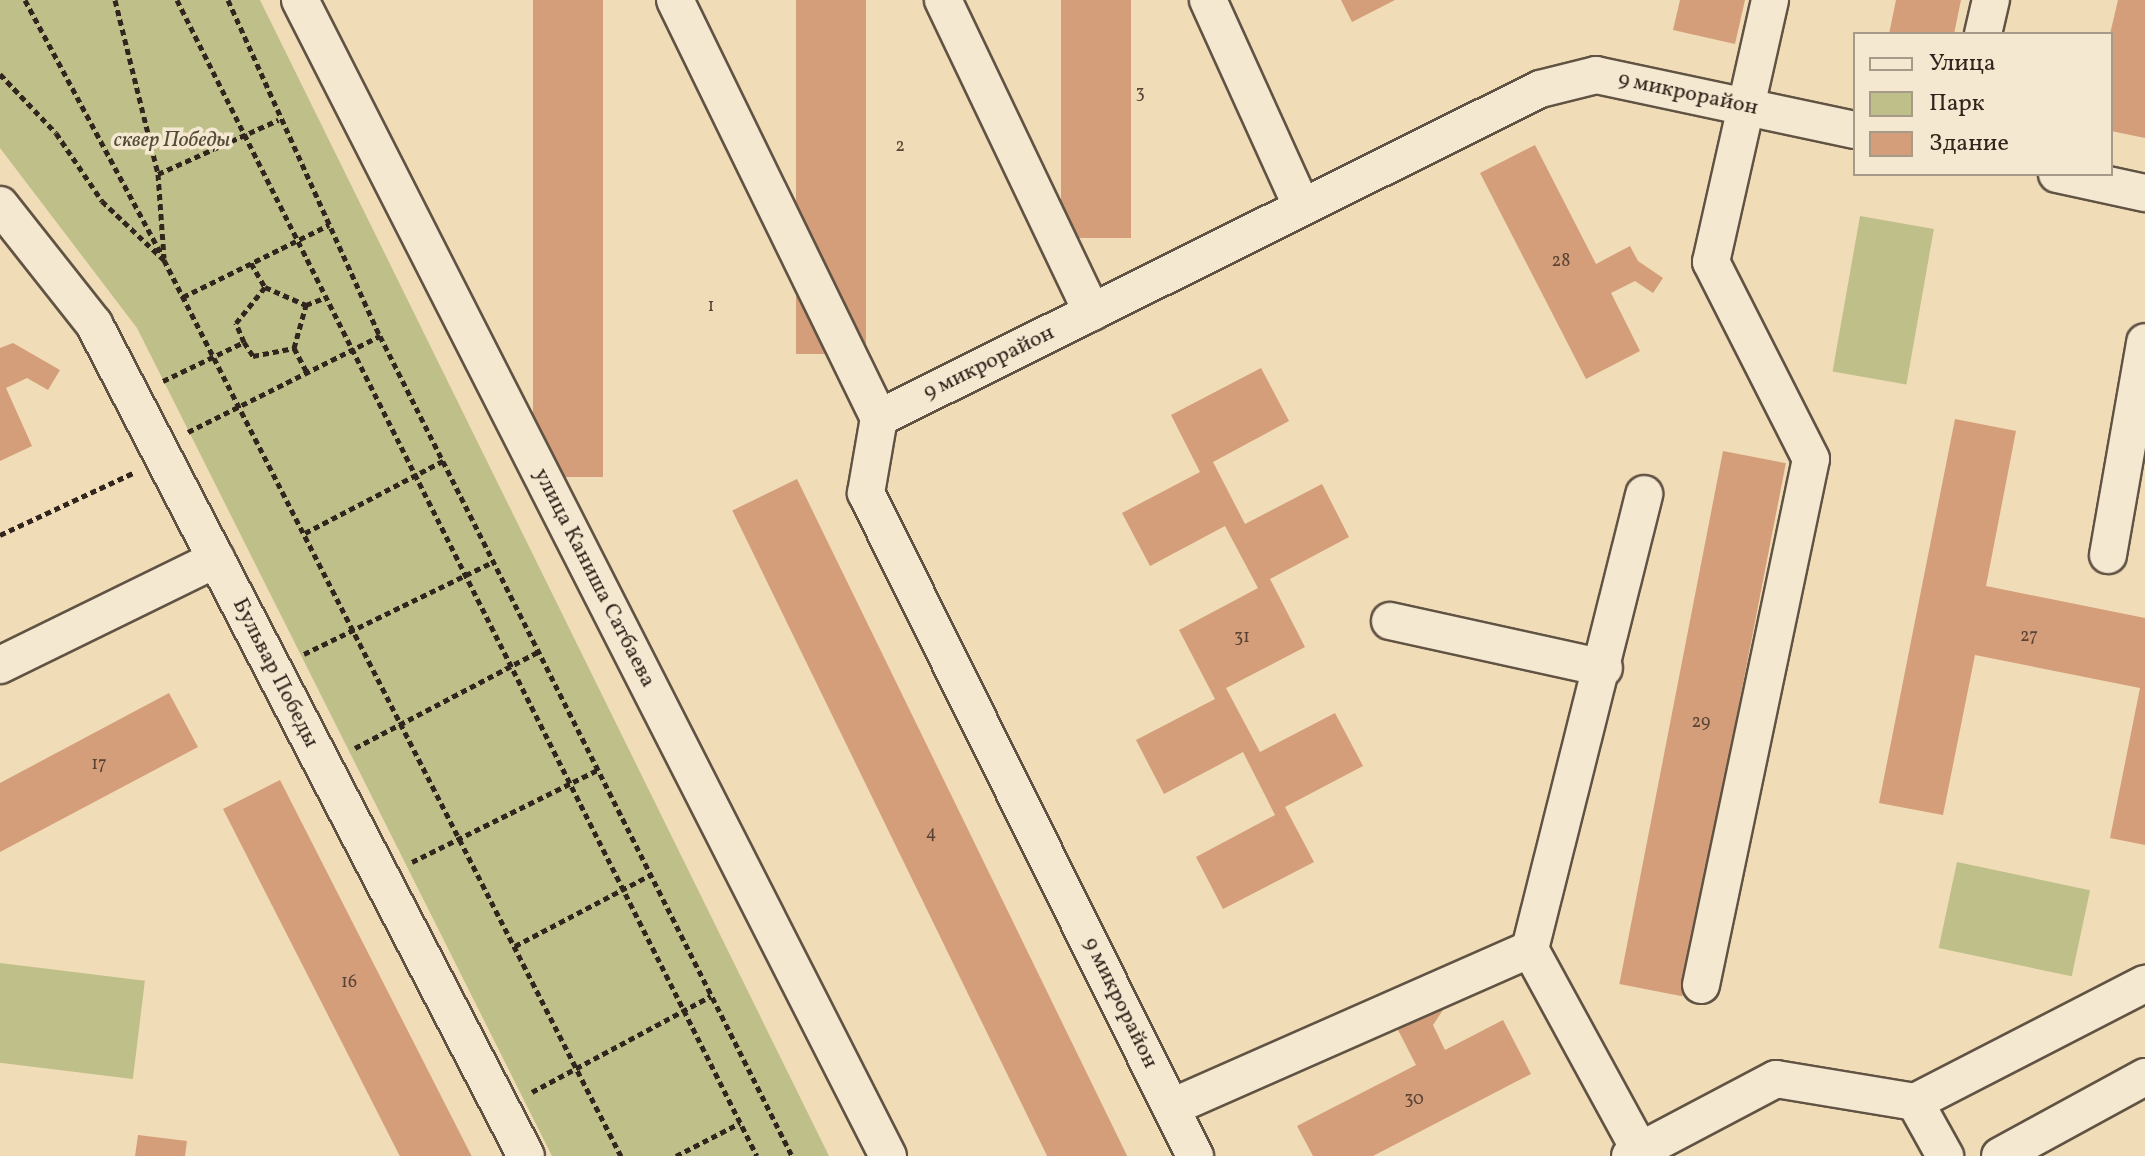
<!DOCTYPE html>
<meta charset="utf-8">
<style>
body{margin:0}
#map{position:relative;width:2145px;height:1156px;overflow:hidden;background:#f0dcb7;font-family:Vollkorn,serif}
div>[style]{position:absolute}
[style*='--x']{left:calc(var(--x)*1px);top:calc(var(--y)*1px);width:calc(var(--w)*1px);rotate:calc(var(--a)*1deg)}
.green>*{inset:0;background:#bfbf8a;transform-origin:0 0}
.building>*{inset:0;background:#d49e7a;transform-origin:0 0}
.path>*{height:5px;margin-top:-2.5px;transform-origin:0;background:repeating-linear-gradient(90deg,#31251d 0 6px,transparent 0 10px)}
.roads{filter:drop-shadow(2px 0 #615344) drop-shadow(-2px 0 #615344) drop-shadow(0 2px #615344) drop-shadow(0 -2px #615344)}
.minor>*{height:36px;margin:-18px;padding:0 18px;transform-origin:18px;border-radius:18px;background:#f5e8d0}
span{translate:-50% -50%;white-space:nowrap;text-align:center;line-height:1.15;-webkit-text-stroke:7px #f5e8d0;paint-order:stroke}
.number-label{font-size:18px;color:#5a4334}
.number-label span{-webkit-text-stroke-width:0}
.street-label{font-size:22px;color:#31251d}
.park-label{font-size:22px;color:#544c38;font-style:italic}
.legend{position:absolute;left:1853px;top:32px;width:260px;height:144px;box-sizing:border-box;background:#f5e8d0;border:2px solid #a79a88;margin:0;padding:10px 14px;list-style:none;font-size:24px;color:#31251d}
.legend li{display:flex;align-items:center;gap:16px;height:40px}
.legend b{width:40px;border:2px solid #a79a88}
</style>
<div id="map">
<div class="green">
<div style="clip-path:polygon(0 0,260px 0,829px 1156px,552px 1156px,137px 328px,0 148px)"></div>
<div style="left:1860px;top:216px;width:75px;height:158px;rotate:10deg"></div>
<div style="left:1957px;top:862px;width:136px;height:88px;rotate:12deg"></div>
<div style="left:0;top:963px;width:146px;height:99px;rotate:7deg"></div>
</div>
<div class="building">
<div style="left:533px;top:0;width:70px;height:477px"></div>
<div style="left:796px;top:0;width:70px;height:354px"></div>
<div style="left:1061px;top:0;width:70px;height:238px"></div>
<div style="clip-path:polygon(1341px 0,1395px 0,1352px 22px)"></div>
<div style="clip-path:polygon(1680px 0,1745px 0,1735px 44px,1673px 30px)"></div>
<div style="clip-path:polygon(1896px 0,1961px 0,1954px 34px,1889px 34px)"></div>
<div style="clip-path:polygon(2118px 0,2145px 0,2145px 138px,2111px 131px,2110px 34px)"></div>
<div style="clip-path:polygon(1535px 145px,1596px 264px,1630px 246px,1638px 261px,1663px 278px,1653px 293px,1635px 281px,1611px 293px,1640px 351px,1586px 379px,1480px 173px)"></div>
<div style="clip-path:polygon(13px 343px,60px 370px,48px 390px,27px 378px,6px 388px,32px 446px,0 461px,0 348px)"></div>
<div style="clip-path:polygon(1261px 368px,1289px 421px,1213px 462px,1245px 524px,1322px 484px,1349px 537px,1270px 579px,1305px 647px,1226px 688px,1260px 752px,1335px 713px,1363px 766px,1285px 807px,1314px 862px,1223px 909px,1196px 857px,1275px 815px,1243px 752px,1164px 794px,1136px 740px,1215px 699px,1179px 630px,1258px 588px,1225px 526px,1150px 566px,1122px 513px,1200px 472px,1171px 415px)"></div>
<div style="clip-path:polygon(1955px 419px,2016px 431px,1986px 586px,2145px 618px,2145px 845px,2110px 838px,2140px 688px,1975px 655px,1943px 815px,1879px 803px)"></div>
<div style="left:1723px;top:451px;width:64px;height:543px;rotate:11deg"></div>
<div style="left:797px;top:479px;width:754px;height:72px;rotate:64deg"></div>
<div style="clip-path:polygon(169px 693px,198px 747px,0 852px,0 783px)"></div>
<div style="left:280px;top:780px;width:424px;height:64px;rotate:63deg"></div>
<div style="clip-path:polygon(1430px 997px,1445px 1007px,1433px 1025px,1445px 1050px,1503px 1020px,1531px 1074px,1373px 1156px,1313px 1156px,1297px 1126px,1416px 1065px,1398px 1030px,1413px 1022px)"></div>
<div style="clip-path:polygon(138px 1135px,187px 1141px,185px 1156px,135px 1156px)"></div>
</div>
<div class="path">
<div style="--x:25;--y:0;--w:289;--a:61.8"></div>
<div style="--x:115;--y:0;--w:179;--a:76.1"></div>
<div style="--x:158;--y:174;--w:84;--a:85.9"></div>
<div style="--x:177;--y:0;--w:1293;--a:63.36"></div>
<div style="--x:228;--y:0;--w:369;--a:65.7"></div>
<div style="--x:380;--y:336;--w:918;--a:63.32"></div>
<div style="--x:0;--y:74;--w:81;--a:46.5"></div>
<div style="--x:56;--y:133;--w:82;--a:55.9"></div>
<div style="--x:102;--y:201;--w:86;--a:43.6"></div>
<div style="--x:164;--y:260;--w:1006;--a:62.98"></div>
<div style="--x:158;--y:174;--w:132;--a:-24.2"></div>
<div style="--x:251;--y:263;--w:28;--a:60"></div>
<div style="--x:265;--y:287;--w:45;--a:23.7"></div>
<div style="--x:306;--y:305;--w:19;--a:-21"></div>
<div style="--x:183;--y:297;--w:163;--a:-26.3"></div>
<div style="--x:244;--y:342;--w:17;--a:57"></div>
<div style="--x:253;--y:356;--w:42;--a:-11"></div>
<div style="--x:294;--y:348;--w:45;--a:-74.4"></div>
<div style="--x:294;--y:348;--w:30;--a:62"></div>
<div style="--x:163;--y:381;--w:90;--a:-25.7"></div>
<div style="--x:244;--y:342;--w:21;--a:-113"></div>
<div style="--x:236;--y:323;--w:46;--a:-51.1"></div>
<div style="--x:188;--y:432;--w:215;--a:-26.6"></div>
<div style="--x:305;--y:533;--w:156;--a:-27.6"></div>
<div style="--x:0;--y:535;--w:147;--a:-25"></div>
<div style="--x:304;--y:654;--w:210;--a:-26"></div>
<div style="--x:355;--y:748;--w:207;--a:-27.7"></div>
<div style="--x:412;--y:862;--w:207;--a:-26.4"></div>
<div style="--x:515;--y:946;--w:153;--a:-27.7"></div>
<div style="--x:532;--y:1092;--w:203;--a:-28.2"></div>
<div style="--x:676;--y:1156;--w:72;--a:-27.3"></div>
</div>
<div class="roads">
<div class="minor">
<div style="--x:300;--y:0;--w:1297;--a:63.04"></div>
<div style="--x:675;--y:0;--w:465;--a:64"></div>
<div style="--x:943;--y:0;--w:346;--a:64.5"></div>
<div style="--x:1208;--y:0;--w:227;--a:65.6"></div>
<div style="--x:1983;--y:34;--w:35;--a:-77"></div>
<div style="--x:2057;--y:174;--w:90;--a:12.2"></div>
<div style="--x:0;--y:205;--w:152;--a:51.7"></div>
<div style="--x:94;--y:324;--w:937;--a:62.56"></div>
<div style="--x:2108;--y:555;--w:216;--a:-80.1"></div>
<div style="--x:1390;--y:621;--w:219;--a:12.4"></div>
<div style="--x:0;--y:665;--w:241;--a:-26.1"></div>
<div style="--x:1530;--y:949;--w:230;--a:61.4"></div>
<div style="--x:1701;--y:985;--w:537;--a:-78.19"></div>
<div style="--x:1811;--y:459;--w:221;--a:-116.9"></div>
<div style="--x:1711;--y:262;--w:269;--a:-77.3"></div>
<div style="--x:1915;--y:1102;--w:62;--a:60.9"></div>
<div style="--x:1172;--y:1107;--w:391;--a:-23.8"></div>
<div style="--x:1530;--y:949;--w:469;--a:-75.9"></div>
<div style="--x:1195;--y:1156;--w:740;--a:-116.39"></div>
<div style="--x:866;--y:493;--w:76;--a:-80.2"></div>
<div style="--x:879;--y:418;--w:738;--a:-26.46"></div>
<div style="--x:1540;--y:89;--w:58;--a:-14"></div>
<div style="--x:1596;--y:75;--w:265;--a:12"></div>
<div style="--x:1630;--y:1156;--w:165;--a:-27.8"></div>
<div style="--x:1776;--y:1079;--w:141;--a:9.4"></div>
<div style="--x:1915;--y:1102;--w:259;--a:-27.2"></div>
<div style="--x:2000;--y:1156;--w:165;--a:-28.6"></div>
</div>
</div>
<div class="number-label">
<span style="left:1140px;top:94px">3</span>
<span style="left:900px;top:147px">2</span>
<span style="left:1561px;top:262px">28</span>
<span style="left:711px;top:307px">1</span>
<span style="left:2029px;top:637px">27</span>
<span style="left:1242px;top:638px">31</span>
<span style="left:1701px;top:723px">29</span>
<span style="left:99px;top:765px">17</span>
<span style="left:931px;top:834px">4</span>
<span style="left:349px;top:983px">16</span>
<span style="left:1414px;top:1100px">30</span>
</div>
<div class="street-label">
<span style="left:1688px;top:94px;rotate:12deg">9 микрорайон</span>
<span style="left:989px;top:363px;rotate:-26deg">9 микрорайон</span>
<span style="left:594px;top:578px;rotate:63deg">улица Каниша Сатбаева</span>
<span style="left:275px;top:673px;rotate:63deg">Бульвар Победы</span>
<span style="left:1120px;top:1003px;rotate:64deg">9 микрорайон</span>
</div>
<div class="park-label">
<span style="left:172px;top:141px">сквер Победы</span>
</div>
<ul class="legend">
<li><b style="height:10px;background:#f5e8d0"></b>Улица</li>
<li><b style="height:22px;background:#bfbf8a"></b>Парк</li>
<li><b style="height:22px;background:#d49e7a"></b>Здание</li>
</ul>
</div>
